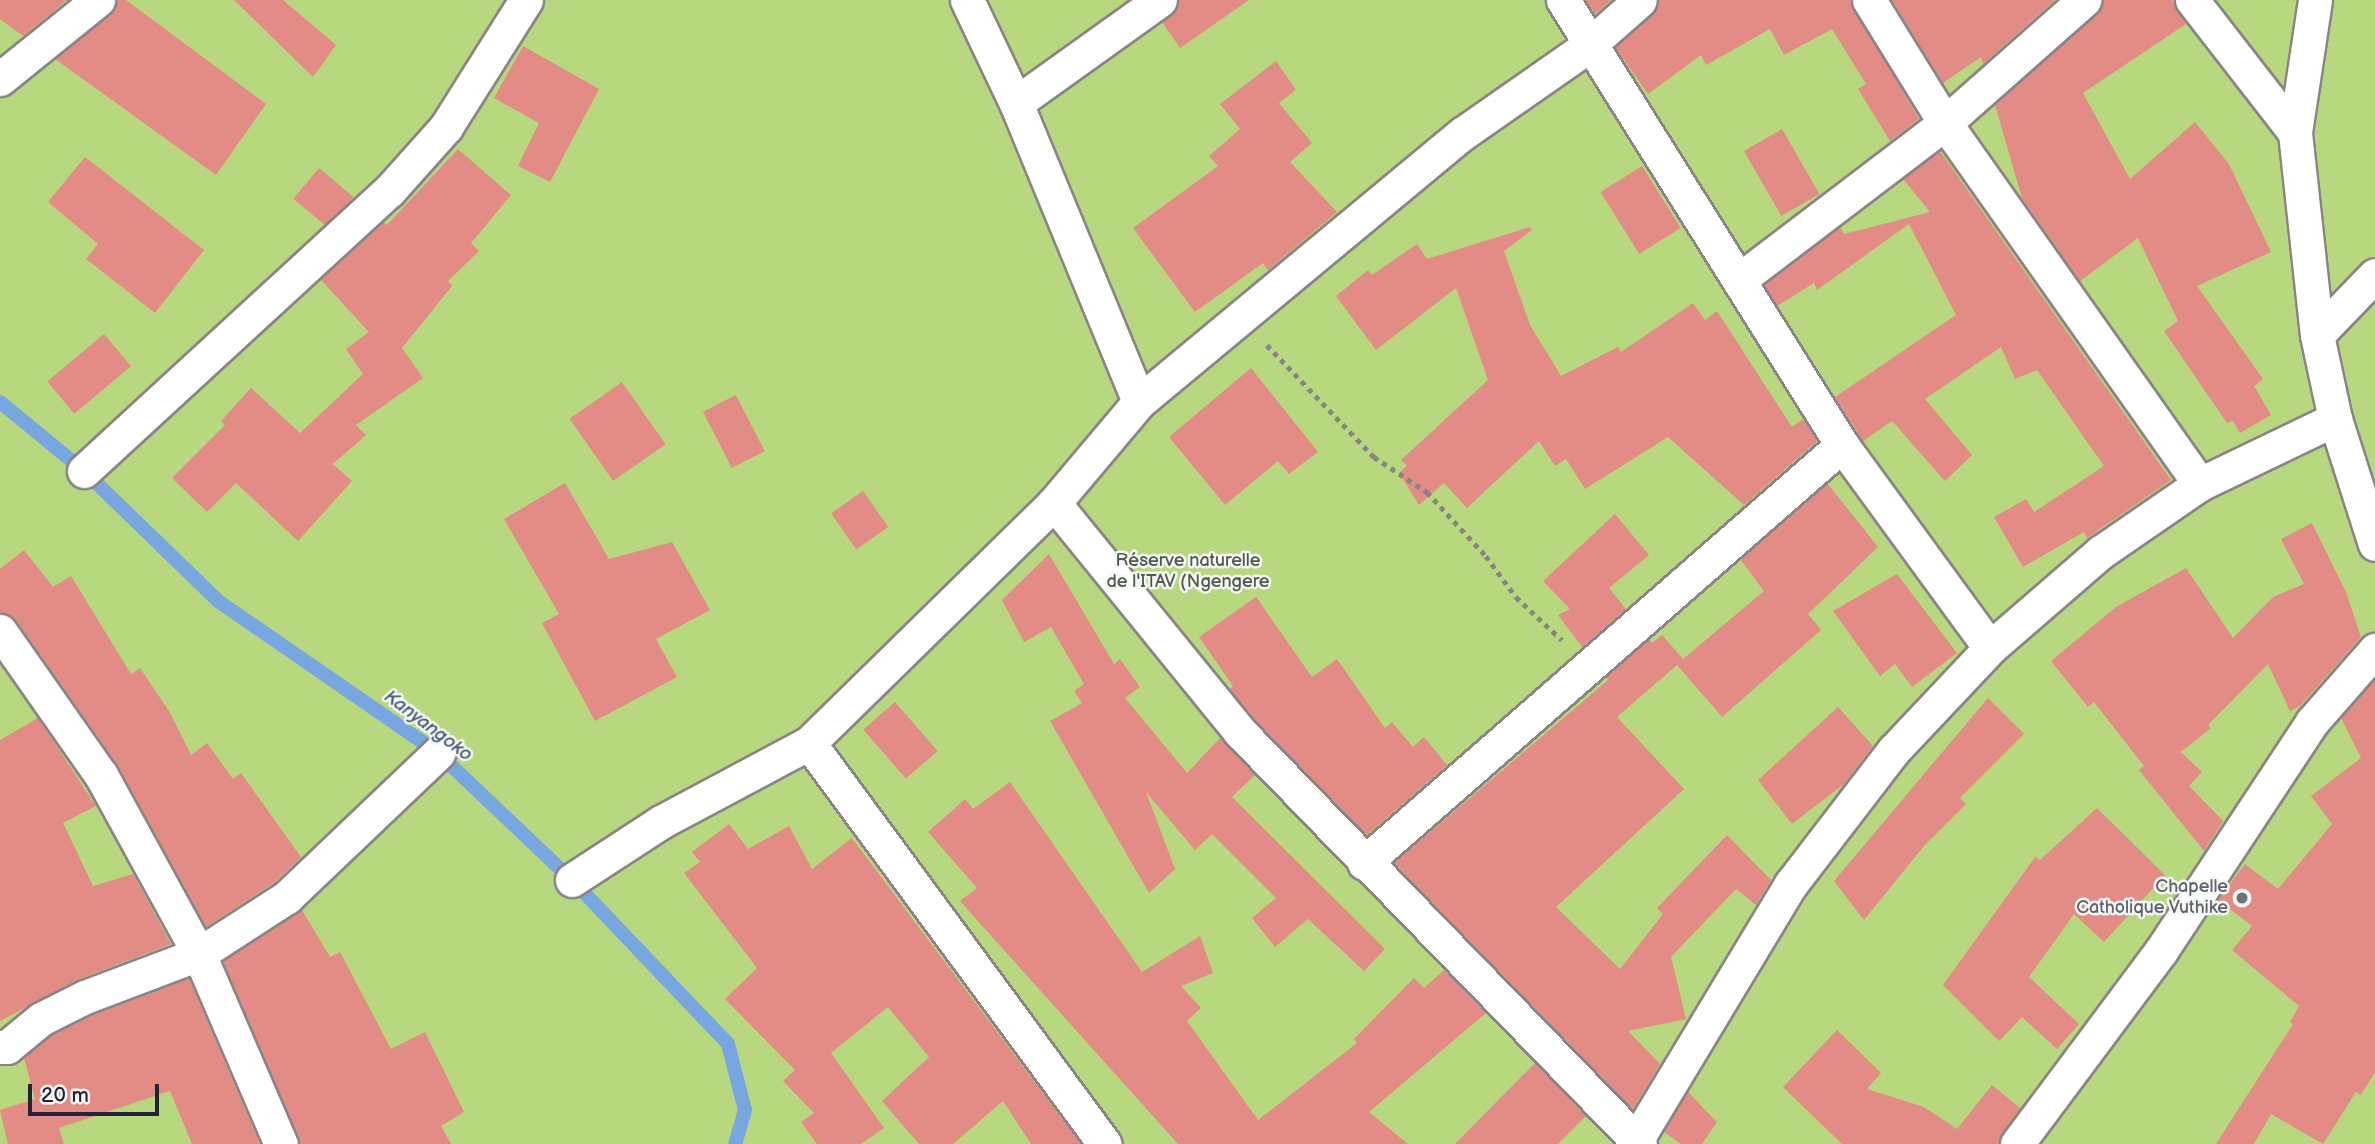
<!DOCTYPE html>
<meta charset="utf-8">
<style>
body{margin:0}
#map{position:relative;width:2375px;height:1144px;overflow:hidden;background:#f0e7d0;font-family:"Balsamiq Sans",sans-serif}
div>[style]{position:absolute}
[style*='--x']{left:calc(var(--x)*1px);top:calc(var(--y)*1px);width:calc(var(--w)*1px);rotate:calc(var(--a)*1deg)}
.green>*{inset:0;background:#b8d87f;transform-origin:0 0}
.stream>*{height:14px;margin:-7px;padding:0 7px;transform-origin:7px;border-radius:7px;background:#78a6e1}
.building>*{inset:0;background:#e28c85;transform-origin:0 0}
.path>*{height:4.5px;margin-top:-2.25px;transform-origin:0;background:repeating-linear-gradient(90deg,#898486 0 5px,transparent 0 10px)}
.roads{filter:drop-shadow(2px 0 #898486) drop-shadow(-2px 0 #898486) drop-shadow(0 2px #898486) drop-shadow(0 -2px #898486)}
.street>*{height:33px;margin:-16.5px;padding:0 16.5px;transform-origin:16.5px;border-radius:16.5px;background:#fff}
.dots>*{width:19px;height:19px;translate:-50% -50%;box-sizing:border-box;border:4px solid #f6f6f2;border-radius:50%}
span{translate:-50% -50%;white-space:nowrap;text-align:center;line-height:1.15;-webkit-text-stroke:5px #f6f6f2;paint-order:stroke}
.park-label{font-size:18px;color:#4f594f}
.worship-label{font-size:18px;color:#5b616d}
.right{translate:-100% -50%;text-align:right}
.water-label{font-size:19px;color:#44577d;font-style:italic}
.scale{position:absolute;left:28px;top:1084px;width:131px;height:32px;box-sizing:border-box;border:4px solid #22223b;border-top:0;padding-left:9px;font-size:21px;line-height:24px;white-space:nowrap;color:#22223b;-webkit-text-stroke:5px #f6f6f2;paint-order:stroke}
</style>
<div id="map">
<div class="green">
<div style="left:0;top:0;width:2375px;height:1144px"></div>
</div>
<div class="stream">
<div style="--x:0;--y:402;--w:109;--a:39.4"></div>
<div style="--x:84;--y:471;--w:187;--a:44.1"></div>
<div style="--x:218;--y:601;--w:267;--a:34.6"></div>
<div style="--x:438;--y:753;--w:185;--a:43.5"></div>
<div style="--x:572;--y:880;--w:226;--a:46.4"></div>
<div style="--x:728;--y:1044;--w:68;--a:75.6"></div>
<div style="--x:745;--y:1110;--w:35;--a:106"></div>
</div>
<div class="building">
<div style="clip-path:polygon(0 0,67px 0,23px 36px,0 19px)"></div>
<div style="clip-path:polygon(117px 0,126px 0,266px 104px,216px 175px,55px 59px,110px 15px)"></div>
<div style="clip-path:polygon(234px 0,283px 0,336px 45px,313px 77px)"></div>
<div style="clip-path:polygon(1179px 0,1249px 0,1180px 48px,1162px 22px,1177px 9px)"></div>
<div style="clip-path:polygon(1586px 0,1611px 0,1595px 14px)"></div>
<div style="clip-path:polygon(1659px 0,1850px 0,1919px 119px,1890px 141px,1858px 89px,1866px 84px,1832px 29px,1784px 55px,1770px 29px,1706px 65px,1701px 55px,1648px 94px,1615px 47px,1653px 14px)"></div>
<div style="clip-path:polygon(1892px 0,2055px 0,1983px 64px,1981px 57px,1943px 83px)"></div>
<div style="clip-path:polygon(2103px 0,2173px 0,2186px 24px,2083px 93px,2130px 179px,2195px 122px,2229px 164px,2271px 252px,2197px 286px,2263px 379px,2254px 386px,2271px 415px,2240px 433px,2233px 421px,2227px 423px,2164px 331px,2178px 321px,2138px 238px,2080px 281px,2022px 198px,1995px 105px,2097px 14px)"></div>
<div style="clip-path:polygon(523px 46px,599px 89px,550px 182px,518px 166px,539px 123px,494px 98px)"></div>
<div style="clip-path:polygon(1276px 61px,1296px 90px,1279px 103px,1312px 143px,1290px 162px,1337px 212px,1268px 270px,1263px 263px,1195px 312px,1133px 228px,1218px 166px,1209px 156px,1240px 129px,1220px 104px)"></div>
<div style="left:1782px;top:129px;width:75px;height:44px;rotate:60deg"></div>
<div style="clip-path:polygon(458px 149px,511px 195px,471px 243px,479px 251px,448px 281px,452px 286px,402px 348px,423px 378px,356px 425px,366px 435px,333px 464px,352px 481px,298px 541px,236px 483px,207px 512px,172px 478px,225px 425px,221px 421px,251px 388px,300px 433px,363px 374px,346px 349px,369px 332px,321px 280px,383px 222px,387px 225px)"></div>
<div style="clip-path:polygon(1940px 151px,2171px 480px,2087px 538px,2084px 532px,2023px 567px,1994px 517px,2026px 499px,2034px 512px,2104px 466px,2037px 370px,2015px 379px,2001px 347px,1925px 399px,1972px 455px,1945px 481px,1892px 421px,1863px 441px,1835px 397px,1956px 315px,1909px 224px,1817px 290px,1814px 283px,1777px 306px,1764px 285px,1840px 227px,1844px 234px,1930px 212px,1903px 179px)"></div>
<div style="clip-path:polygon(85px 157px,204px 250px,155px 313px,86px 259px,98px 244px,48px 202px)"></div>
<div style="left:1642px;top:166px;width:73px;height:49px;rotate:58deg"></div>
<div style="left:319px;top:168px;width:45px;height:40px;rotate:40deg"></div>
<div style="clip-path:polygon(1530px 227px,1532px 230px,1504px 251px,1530px 325px,1561px 376px,1618px 347px,1621px 352px,1693px 303px,1705px 320px,1717px 311px,1792px 427px,1803px 419px,1817px 441px,1744px 505px,1668px 437px,1585px 489px,1566px 459px,1555px 466px,1539px 441px,1467px 508px,1444px 483px,1419px 505px,1399px 473px,1407px 466px,1401px 460px,1488px 380px,1456px 288px,1376px 350px,1336px 296px,1368px 270px,1372px 275px,1417px 244px,1427px 259px)"></div>
<div style="left:104px;top:334px;width:42px;height:74px;rotate:50deg"></div>
<div style="clip-path:polygon(1251px 368px,1318px 452px,1289px 474px,1278px 461px,1225px 505px,1169px 437px)"></div>
<div style="left:622px;top:382px;width:76px;height:64px;rotate:55deg"></div>
<div style="left:736px;top:395px;width:63px;height:37px;rotate:63deg"></div>
<div style="clip-path:polygon(565px 483px,609px 559px,672px 542px,710px 610px,656px 639px,677px 677px,595px 721px,542px 623px,559px 614px,504px 519px)"></div>
<div style="clip-path:polygon(1827px 483px,1878px 547px,1808px 614px,1821px 630px,1722px 717px,1677px 665px,1617px 717px,1684px 789px,1556px 907px,1620px 969px,1663px 914px,1657px 908px,1727px 835px,1771px 880px,1756px 905px,1736px 889px,1671px 957px,1686px 1019px,1628px 1031px,1660px 1064px,1633px 1109px,1394px 863px,1608px 680px,1606px 677px,1649px 639px,1652px 643px,1662px 635px,1683px 659px,1764px 591px,1740px 559px)"></div>
<div style="left:863px;top:491px;width:44px;height:39px;rotate:55deg"></div>
<div style="clip-path:polygon(1615px 514px,1649px 555px,1609px 588px,1626px 609px,1582px 647px,1558px 615px,1570px 609px,1543px 581px)"></div>
<div style="clip-path:polygon(2312px 523px,2346px 592px,2361px 637px,2300px 706px,2290px 711px,2268px 664px,2208px 725px,2211px 728px,2181px 752px,2202px 772px,2189px 786px,2223px 821px,2204px 851px,2139px 770px,2144px 766px,2094px 702px,2088px 707px,2051px 661px,2116px 607px,2186px 568px,2233px 638px,2273px 597px,2304px 584px,2281px 539px)"></div>
<div style="clip-path:polygon(24px 550px,53px 587px,71px 576px,131px 674px,140px 668px,169px 711px,191px 755px,207px 743px,233px 779px,241px 773px,301px 857px,275px 882px,206px 927px,117px 764px,16px 620px,0 612px,0 569px)"></div>
<div style="clip-path:polygon(1049px 554px,1114px 664px,1120px 659px,1140px 687px,1125px 698px,1187px 773px,1220px 738px,1255px 775px,1232px 797px,1385px 949px,1364px 971px,1308px 919px,1275px 947px,1252px 918px,1276px 898px,1212px 834px,1195px 850px,1146px 792px,1175px 869px,1149px 893px,1050px 721px,1082px 703px,1074px 691px,1084px 684px,1051px 627px,1024px 642px,1002px 600px)"></div>
<div style="clip-path:polygon(1897px 574px,1957px 653px,1912px 687px,1895px 664px,1880px 676px,1833px 611px)"></div>
<div style="clip-path:polygon(1256px 597px,1312px 677px,1337px 659px,1385px 728px,1392px 722px,1413px 747px,1424px 737px,1447px 765px,1367px 835px,1254px 719px,1230px 689px,1233px 686px,1199px 637px)"></div>
<div style="clip-path:polygon(2375px 679px,2375px 1072px,2361px 1095px,2356px 1092px,2323px 1144px,2271px 1114px,2254px 1144px,2216px 1144px,2293px 1024px,2290px 1022px,2299px 1006px,2232px 950px,2252px 926px,2218px 900px,2245px 864px,2278px 889px,2332px 824px,2311px 796px,2361px 758px,2341px 718px)"></div>
<div style="clip-path:polygon(1988px 698px,2024px 734px,1960px 798px,1966px 804px,1924px 846px,1864px 920px,1834px 881px)"></div>
<div style="left:895px;top:702px;width:65px;height:42px;rotate:49deg"></div>
<div style="clip-path:polygon(1838px 707px,1873px 746px,1844px 784px,1792px 824px,1758px 780px)"></div>
<div style="clip-path:polygon(38px 718px,96px 806px,63px 823px,93px 886px,133px 874px,171px 944px,77px 980px,0 1021px,0 740px)"></div>
<div style="clip-path:polygon(1010px 782px,1142px 972px,1200px 936px,1213px 973px,1181px 986px,1201px 1008px,1187px 1021px,1258px 1120px,1357px 1043px,1354px 1039px,1414px 978px,1424px 988px,1444px 970px,1486px 1013px,1369px 1112px,1408px 1144px,1178px 1144px,960px 901px,977px 888px,928px 832px,965px 799px,973px 809px)"></div>
<div style="clip-path:polygon(2097px 808px,2165px 875px,2104px 942px,2074px 914px,2029px 977px,2079px 1024px,2057px 1049px,2022px 1017px,1999px 1041px,1943px 985px,2035px 857px,2040px 860px)"></div>
<div style="clip-path:polygon(729px 824px,748px 849px,789px 826px,812px 869px,852px 838px,1081px 1144px,1031px 1144px,1003px 1101px,953px 1144px,919px 1144px,882px 1101px,929px 1057px,888px 1007px,831px 1053px,884px 1128px,861px 1144px,817px 1144px,801px 1122px,814px 1113px,783px 1081px,795px 1070px,725px 999px,757px 968px,684px 873px,700px 862px,692px 852px)"></div>
<div style="clip-path:polygon(302px 910px,330px 957px,340px 952px,391px 1049px,425px 1032px,464px 1112px,441px 1126px,451px 1144px,300px 1144px,223px 961px)"></div>
<div style="clip-path:polygon(189px 978px,260px 1144px,192px 1144px,170px 1091px,59px 1128px,64px 1144px,8px 1144px,0 1110px,35px 1099px,24px 1058px,52px 1035px,93px 1015px)"></div>
<div style="clip-path:polygon(1837px 1030px,1881px 1073px,1867px 1089px,1924px 1107px,1957px 1129px,1992px 1085px,2020px 1108px,1998px 1144px,1842px 1144px,1783px 1087px)"></div>
<div style="clip-path:polygon(1535px 1063px,1586px 1116px,1558px 1144px,1455px 1144px)"></div>
<div style="clip-path:polygon(1688px 1092px,1717px 1122px,1702px 1144px,1681px 1144px,1664px 1132px)"></div>
</div>
<div class="path">
<div style="--x:1267;--y:345;--w:155;--a:46.3"></div>
<div style="--x:1374;--y:457;--w:64;--a:33.4"></div>
<div style="--x:1427;--y:492;--w:87;--a:47.3"></div>
<div style="--x:1486;--y:556;--w:51;--a:53.8"></div>
<div style="--x:1516;--y:597;--w:63;--a:43.1"></div>
</div>
<div class="roads">
<div class="street">
<div style="--x:967;--y:0;--w:114;--a:64.6"></div>
<div style="--x:1016;--y:103;--w:323;--a:67.6"></div>
<div style="--x:1563;--y:0;--w:525;--a:57.91"></div>
<div style="--x:1842;--y:445;--w:251;--a:53.9"></div>
<div style="--x:1869;--y:0;--w:145;--a:58.3"></div>
<div style="--x:1945;--y:123;--w:442;--a:54.8"></div>
<div style="--x:2192;--y:0;--w:168;--a:52.2"></div>
<div style="--x:2315;--y:0;--w:134;--a:98.6"></div>
<div style="--x:2295;--y:133;--w:203;--a:83.8"></div>
<div style="--x:2317;--y:335;--w:86;--a:77.9"></div>
<div style="--x:2335;--y:419;--w:131;--a:72.3"></div>
<div style="--x:0;--y:79;--w:126;--a:-38.9"></div>
<div style="--x:1016;--y:103;--w:177;--a:-35.6"></div>
<div style="--x:1739;--y:280;--w:259;--a:-37.3"></div>
<div style="--x:1945;--y:123;--w:186;--a:-41.5"></div>
<div style="--x:2317;--y:335;--w:83;--a:-46"></div>
<div style="--x:84;--y:471;--w:414;--a:-42.6"></div>
<div style="--x:389;--y:191;--w:86;--a:-48.3"></div>
<div style="--x:446;--y:127;--w:150;--a:-57.8"></div>
<div style="--x:1054;--y:503;--w:295;--a:50.9"></div>
<div style="--x:1240;--y:732;--w:574;--a:45.85"></div>
<div style="--x:0;--y:631;--w:176;--a:55"></div>
<div style="--x:101;--y:775;--w:204;--a:61.3"></div>
<div style="--x:199;--y:954;--w:207;--a:66.7"></div>
<div style="--x:809;--y:743;--w:498;--a:53.6"></div>
<div style="--x:1364;--y:863;--w:635;--a:-41.17"></div>
<div style="--x:572;--y:880;--w:106;--a:-33.1"></div>
<div style="--x:661;--y:822;--w:168;--a:-28.1"></div>
<div style="--x:809;--y:743;--w:343;--a:-44.4"></div>
<div style="--x:1054;--y:503;--w:132;--a:-49.9"></div>
<div style="--x:1139;--y:402;--w:420;--a:-39.7"></div>
<div style="--x:1462;--y:134;--w:154;--a:-34.9"></div>
<div style="--x:1588;--y:46;--w:69;--a:-41.5"></div>
<div style="--x:0;--y:1047;--w:7;--a:0"></div>
<div style="--x:7;--y:1047;--w:44;--a:-39.5"></div>
<div style="--x:41;--y:1019;--w:49;--a:-26.6"></div>
<div style="--x:85;--y:997;--w:122;--a:-20.7"></div>
<div style="--x:199;--y:954;--w:105;--a:-32.9"></div>
<div style="--x:287;--y:897;--w:209;--a:-43.6"></div>
<div style="--x:1634;--y:1144;--w:304;--a:-58.9"></div>
<div style="--x:1791;--y:884;--w:169;--a:-52.5"></div>
<div style="--x:1894;--y:750;--w:140;--a:-46.7"></div>
<div style="--x:1990;--y:648;--w:147;--a:-40.9"></div>
<div style="--x:2101;--y:552;--w:120;--a:-34.5"></div>
<div style="--x:2200;--y:484;--w:150;--a:-25.7"></div>
<div style="--x:2017;--y:1144;--w:241;--a:-53.3"></div>
<div style="--x:2161;--y:951;--w:274;--a:-56.6"></div>
<div style="--x:2312;--y:722;--w:96;--a:-48.8"></div>
</div>
</div>
<div class="dots">
<div style="left:2242px;top:898px;background:#6b7280"></div>
</div>
<div class="park-label">
<span style="left:1188px;top:572px">Réserve naturelle<br>de l'ITAV (Ngengere</span>
</div>
<div class="worship-label">
<span class="right" style="left:2228px;top:898px">Chapelle<br>Catholique Vuthike</span>
</div>
<div class="water-label">
<span style="left:428px;top:726px;rotate:37deg">Kanyangoko</span>
</div>
<div class="scale">20 m</div>
</div>
